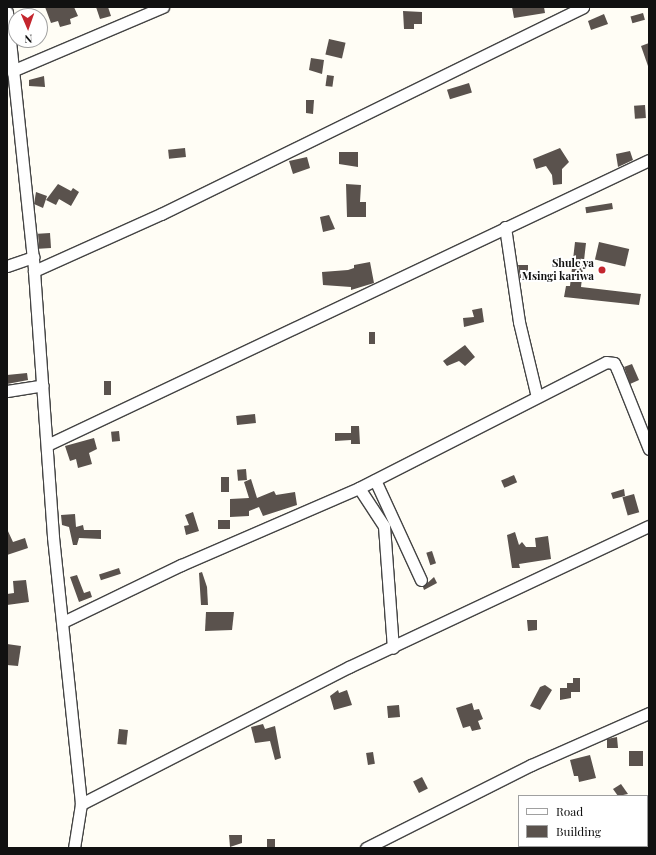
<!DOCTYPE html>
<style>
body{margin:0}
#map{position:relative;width:656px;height:855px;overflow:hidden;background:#fffdf5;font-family:"Playfair Display",serif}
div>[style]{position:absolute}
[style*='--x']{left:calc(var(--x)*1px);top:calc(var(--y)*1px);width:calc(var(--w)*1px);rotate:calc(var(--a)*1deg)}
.building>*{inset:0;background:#5a524d;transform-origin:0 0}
.roads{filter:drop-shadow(1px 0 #444) drop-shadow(-1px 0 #444) drop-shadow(0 1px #444) drop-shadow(0 -1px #444)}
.minor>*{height:11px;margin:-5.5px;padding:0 5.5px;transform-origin:5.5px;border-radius:5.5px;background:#fff}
.dots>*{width:11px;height:11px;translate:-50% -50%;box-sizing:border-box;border:2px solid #fff;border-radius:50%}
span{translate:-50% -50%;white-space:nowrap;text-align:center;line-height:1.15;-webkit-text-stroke:4px #fff;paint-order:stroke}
.poi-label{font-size:11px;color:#111;font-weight:700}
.right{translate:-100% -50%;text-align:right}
.frame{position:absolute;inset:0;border:8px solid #111;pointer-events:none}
.legend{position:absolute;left:518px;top:795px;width:130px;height:52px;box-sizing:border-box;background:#fff;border:1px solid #a0a0a0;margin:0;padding:5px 7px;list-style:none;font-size:12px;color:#111}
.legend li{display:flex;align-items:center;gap:8px;height:20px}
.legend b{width:20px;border:1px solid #a0a0a0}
.north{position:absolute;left:8px;top:8px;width:40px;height:40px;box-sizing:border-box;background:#fff;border:1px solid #a0a0a0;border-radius:50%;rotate:178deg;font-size:11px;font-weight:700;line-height:16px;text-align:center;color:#111}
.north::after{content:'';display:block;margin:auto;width:14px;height:18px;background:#c4262e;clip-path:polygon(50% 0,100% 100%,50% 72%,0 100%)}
</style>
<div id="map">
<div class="building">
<div style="clip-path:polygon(45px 7px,74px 7px,78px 16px,70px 19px,71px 24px,60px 27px,58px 21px,51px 23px)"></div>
<div style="clip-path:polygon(96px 7px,108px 7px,111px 16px,100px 19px)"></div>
<div style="clip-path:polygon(512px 7px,544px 7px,545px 13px,514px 18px)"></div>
<div style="clip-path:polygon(403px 11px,422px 12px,422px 24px,414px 24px,414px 29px,404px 29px)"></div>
<div style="left:643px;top:13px;width:7px;height:13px;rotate:74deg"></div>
<div style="clip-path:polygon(604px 14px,608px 24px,591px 30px,588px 21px)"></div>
<div style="left:329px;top:39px;width:17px;height:16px;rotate:13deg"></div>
<div style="clip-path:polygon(649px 43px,649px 66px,648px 66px,641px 46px)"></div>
<div style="clip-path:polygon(311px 58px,324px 60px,322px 74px,309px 70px)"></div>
<div style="left:327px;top:75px;width:7px;height:11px;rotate:8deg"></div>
<div style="clip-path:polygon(44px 76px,45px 87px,29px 86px,29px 80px)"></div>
<div style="left:469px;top:83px;width:10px;height:23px;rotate:73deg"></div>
<div style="clip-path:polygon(306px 100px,314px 100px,313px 114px,306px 113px)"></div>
<div style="left:645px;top:105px;width:13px;height:11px;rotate:86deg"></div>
<div style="left:185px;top:148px;width:9px;height:17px;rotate:84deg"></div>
<div style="clip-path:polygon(560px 148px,569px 162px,562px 169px,562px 184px,553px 185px,552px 175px,546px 166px,536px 169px,533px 159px)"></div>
<div style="clip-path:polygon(630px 151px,633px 160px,618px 167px,616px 154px)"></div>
<div style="clip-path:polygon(339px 152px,358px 152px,358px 167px,339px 164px)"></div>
<div style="clip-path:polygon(307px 157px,310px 168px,293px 174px,289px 161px)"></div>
<div style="clip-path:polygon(58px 184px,71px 191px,73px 188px,79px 192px,71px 206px,59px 199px,56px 205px,46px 200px)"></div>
<div style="clip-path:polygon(346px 184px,361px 185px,360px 202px,366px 202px,366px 217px,347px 217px)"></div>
<div style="clip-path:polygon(36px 192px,47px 196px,43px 208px,34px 204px)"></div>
<div style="left:612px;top:203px;width:6px;height:27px;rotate:81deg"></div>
<div style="clip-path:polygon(329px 215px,335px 229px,323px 232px,320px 217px)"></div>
<div style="left:50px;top:233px;width:15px;height:12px;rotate:86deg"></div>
<div style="clip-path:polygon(575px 242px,586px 243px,581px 287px,641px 294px,639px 305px,564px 297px,566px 286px,570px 286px)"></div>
<div style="left:599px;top:242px;width:31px;height:18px;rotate:13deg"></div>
<div style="clip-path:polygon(370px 262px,374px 283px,351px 290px,351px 287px,323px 285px,322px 272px,348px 270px,354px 268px,354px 265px)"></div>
<div style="clip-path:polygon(518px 265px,528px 265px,528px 278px,520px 278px)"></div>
<div style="clip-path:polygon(482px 308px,484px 322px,464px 327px,463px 318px,474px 317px,472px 310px)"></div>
<div style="left:369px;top:332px;width:6px;height:12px"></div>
<div style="clip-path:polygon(465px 345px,475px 357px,465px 366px,459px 361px,447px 366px,443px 361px)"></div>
<div style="clip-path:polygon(632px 364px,639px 380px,630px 384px,624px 367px)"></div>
<div style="clip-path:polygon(27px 373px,28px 380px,7px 384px,7px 375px)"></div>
<div style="left:104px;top:381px;width:7px;height:14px"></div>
<div style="left:255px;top:414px;width:9px;height:19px;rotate:84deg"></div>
<div style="clip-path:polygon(351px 426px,359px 426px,360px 444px,351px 444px,351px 440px,335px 441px,335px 433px,351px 433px)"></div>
<div style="left:119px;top:431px;width:10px;height:8px;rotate:84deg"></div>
<div style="clip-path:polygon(94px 438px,97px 449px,89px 453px,92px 464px,78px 468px,76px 459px,70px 461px,65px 446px)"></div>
<div style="left:246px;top:469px;width:11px;height:9px;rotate:85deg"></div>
<div style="left:514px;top:475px;width:8px;height:14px;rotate:67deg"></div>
<div style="left:221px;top:477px;width:8px;height:15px"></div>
<div style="clip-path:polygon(251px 479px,257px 498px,274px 491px,276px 495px,295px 492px,297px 505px,263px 516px,259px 507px,249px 511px,249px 516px,230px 517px,230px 499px,249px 498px,244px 482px)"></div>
<div style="clip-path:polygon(624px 489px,625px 496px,613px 499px,611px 493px)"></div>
<div style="left:634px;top:494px;width:19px;height:12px;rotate:74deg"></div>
<div style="clip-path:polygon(193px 512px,199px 531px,186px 535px,184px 526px,189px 525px,185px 515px)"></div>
<div style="clip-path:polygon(75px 514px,76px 527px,83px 525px,84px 530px,101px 530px,101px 539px,79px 538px,77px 545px,73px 545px,69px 527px,62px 525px,61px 515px)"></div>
<div style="left:230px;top:520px;width:9px;height:12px;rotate:90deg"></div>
<div style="clip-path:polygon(7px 529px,13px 542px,25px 538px,28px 548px,7px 555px)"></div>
<div style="clip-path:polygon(515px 532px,519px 545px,522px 542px,526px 547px,536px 547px,535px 538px,548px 536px,551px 559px,519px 564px,520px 568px,512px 568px,507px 535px)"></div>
<div style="left:432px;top:551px;width:13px;height:6px;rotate:72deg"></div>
<div style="left:119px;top:568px;width:6px;height:21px;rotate:72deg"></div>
<div style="clip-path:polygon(202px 572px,207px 587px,208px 605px,201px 605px,199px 573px)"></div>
<div style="clip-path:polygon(77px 575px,84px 593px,90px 591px,92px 597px,79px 602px,70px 577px)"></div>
<div style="clip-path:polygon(434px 577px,437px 583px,424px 590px,423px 587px)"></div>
<div style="clip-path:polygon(26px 580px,29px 602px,7px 605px,7px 594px,14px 593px,13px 581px)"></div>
<div style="clip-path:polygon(206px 612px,234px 612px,232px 630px,205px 631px)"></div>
<div style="clip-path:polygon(527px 620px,537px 620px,537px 630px,528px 631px)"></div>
<div style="clip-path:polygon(7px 644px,21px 646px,18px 666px,7px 665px)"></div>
<div style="clip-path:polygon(573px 678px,580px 678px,580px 692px,571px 692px,571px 698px,560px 700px,560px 688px,567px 688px,567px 683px,573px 683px)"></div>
<div style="clip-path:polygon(545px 685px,552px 690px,540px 710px,530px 706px,540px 687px)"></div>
<div style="clip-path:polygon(338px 690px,339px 693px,347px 690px,352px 705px,334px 710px,330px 696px)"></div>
<div style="clip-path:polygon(472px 703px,474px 710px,479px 709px,483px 719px,478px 721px,481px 729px,472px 731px,470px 726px,463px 728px,456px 708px)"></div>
<div style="left:399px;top:705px;width:12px;height:12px;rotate:85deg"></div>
<div style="clip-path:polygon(263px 724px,265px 729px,275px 726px,281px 758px,275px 760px,270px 741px,255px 743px,251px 727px)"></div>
<div style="left:119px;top:729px;width:9px;height:15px;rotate:6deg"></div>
<div style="clip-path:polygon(617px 737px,618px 748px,607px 748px,607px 739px)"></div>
<div style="left:629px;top:751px;width:14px;height:15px"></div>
<div style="left:373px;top:752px;width:12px;height:7px;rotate:81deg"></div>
<div style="clip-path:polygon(590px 755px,596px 778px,579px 782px,578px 776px,574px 776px,570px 760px)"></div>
<div style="left:422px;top:777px;width:13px;height:10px;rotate:63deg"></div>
<div style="clip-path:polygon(621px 784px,628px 794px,618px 796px,613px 789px)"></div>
<div style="clip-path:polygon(229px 835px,242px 835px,242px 843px,230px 847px)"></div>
<div style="left:267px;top:839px;width:8px;height:9px"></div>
</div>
<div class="roads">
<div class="minor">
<div style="--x:7;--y:12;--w:260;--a:84"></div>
<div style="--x:34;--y:271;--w:267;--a:85.9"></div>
<div style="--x:53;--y:537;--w:268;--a:84"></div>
<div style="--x:81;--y:804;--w:45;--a:99"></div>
<div style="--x:12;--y:71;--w:164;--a:-23"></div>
<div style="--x:505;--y:227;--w:96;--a:81.6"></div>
<div style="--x:519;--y:322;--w:77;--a:76.5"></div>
<div style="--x:7;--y:266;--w:28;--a:-19"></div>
<div style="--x:34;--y:271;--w:139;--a:-24.2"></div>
<div style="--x:161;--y:214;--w:470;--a:-26.1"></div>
<div style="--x:7;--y:391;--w:36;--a:-9"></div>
<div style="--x:47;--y:445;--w:666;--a:-25.33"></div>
<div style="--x:375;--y:480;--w:110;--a:65.3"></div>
<div style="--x:359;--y:488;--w:45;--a:56.7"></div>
<div style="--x:384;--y:526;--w:122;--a:85.8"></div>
<div style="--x:65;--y:621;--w:129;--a:-25.8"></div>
<div style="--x:181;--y:565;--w:194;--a:-23.4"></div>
<div style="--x:359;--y:488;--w:277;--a:-27"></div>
<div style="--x:606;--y:362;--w:8;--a:7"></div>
<div style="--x:614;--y:363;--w:7;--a:63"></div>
<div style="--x:617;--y:369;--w:86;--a:68.2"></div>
<div style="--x:81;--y:804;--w:301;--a:-27.1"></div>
<div style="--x:349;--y:667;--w:331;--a:-25.2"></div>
<div style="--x:366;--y:848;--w:185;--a:-26.7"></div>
<div style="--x:531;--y:765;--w:129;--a:-23.8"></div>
</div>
</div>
<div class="dots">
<div style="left:602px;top:270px;background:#c4262e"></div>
</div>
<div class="poi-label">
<span class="right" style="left:594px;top:270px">Shule ya<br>Msingi kariwa</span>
</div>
<div class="frame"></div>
<ul class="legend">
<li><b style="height:5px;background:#fff"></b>Road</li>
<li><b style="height:11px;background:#5a524d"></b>Building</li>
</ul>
<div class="north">N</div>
</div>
